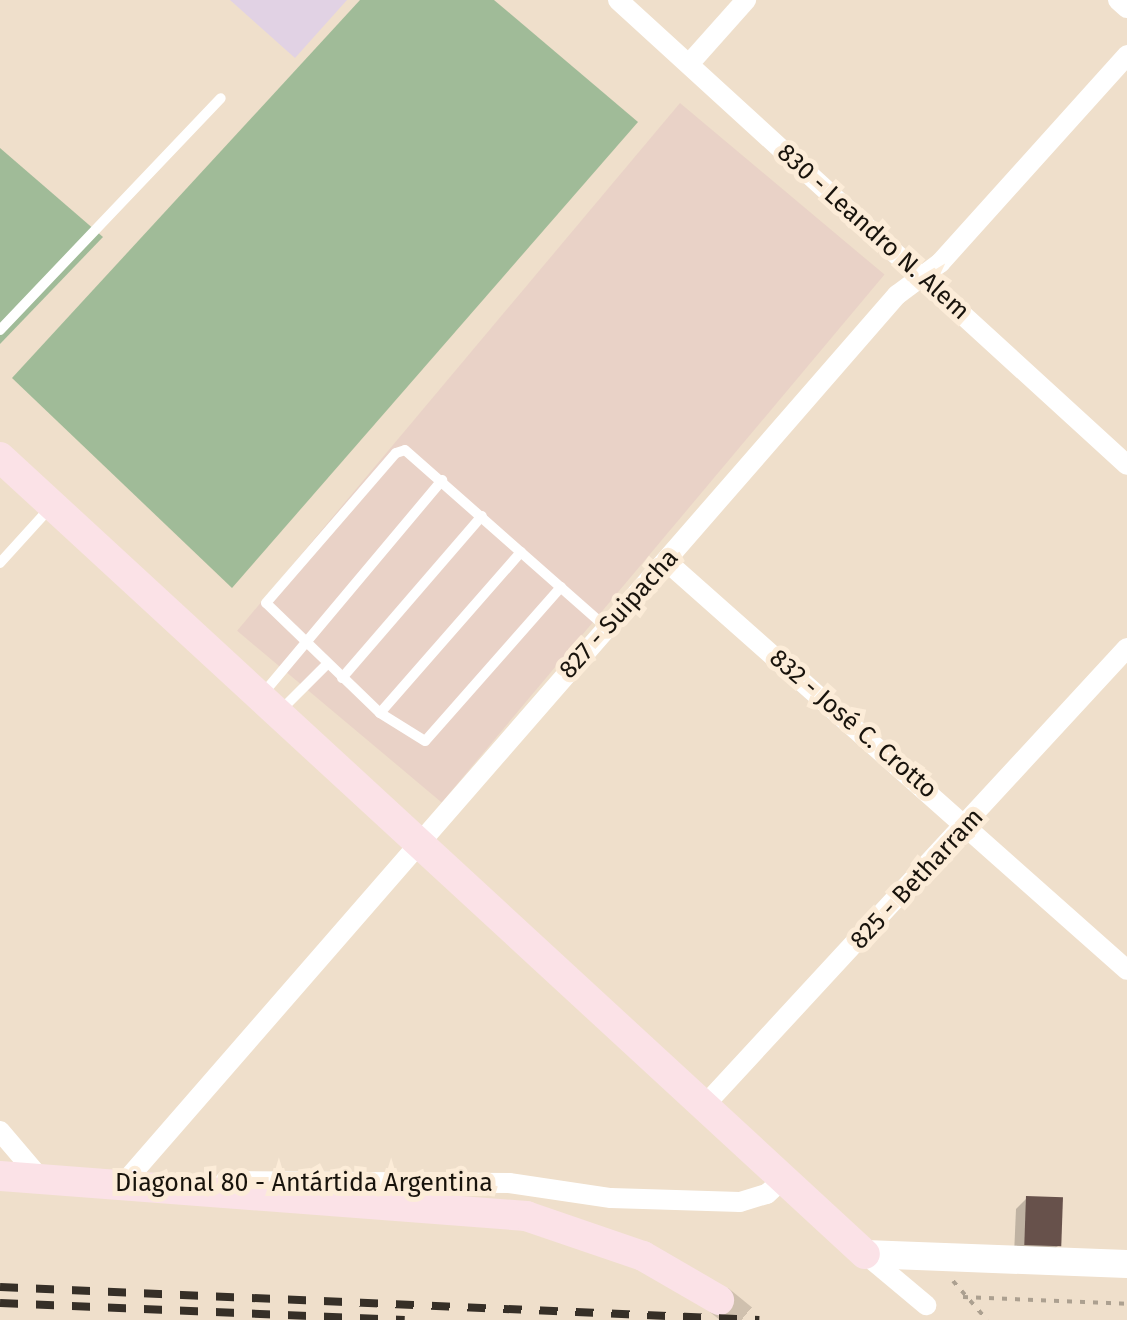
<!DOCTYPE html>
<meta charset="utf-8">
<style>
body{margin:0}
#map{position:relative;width:1127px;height:1320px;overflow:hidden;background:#efdfcb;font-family:"Fira Sans",sans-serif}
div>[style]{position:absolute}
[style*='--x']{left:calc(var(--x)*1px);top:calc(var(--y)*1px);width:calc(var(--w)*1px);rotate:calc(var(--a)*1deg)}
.commercial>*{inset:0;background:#e9d2c7;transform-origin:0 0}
.education>*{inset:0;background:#e1d2e4}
.green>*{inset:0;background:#a0bb98}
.shadow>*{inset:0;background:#0003}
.building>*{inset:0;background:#67514b;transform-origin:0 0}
.secondary-tunnel>*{height:30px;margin-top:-15px;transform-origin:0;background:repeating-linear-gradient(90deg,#cfc0ae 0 30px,transparent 0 45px)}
.path>*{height:4px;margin-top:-2px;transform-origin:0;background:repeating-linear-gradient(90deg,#aca090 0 5px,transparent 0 13px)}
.service>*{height:10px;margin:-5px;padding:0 5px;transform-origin:5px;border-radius:5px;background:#fff}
.minor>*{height:20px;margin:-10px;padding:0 10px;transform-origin:10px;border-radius:10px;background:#fff}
.tertiary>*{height:28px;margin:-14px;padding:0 14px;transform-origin:14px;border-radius:14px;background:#fff}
.secondary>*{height:30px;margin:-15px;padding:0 15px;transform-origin:15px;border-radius:15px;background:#fbe2e7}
.rail>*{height:8px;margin-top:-4px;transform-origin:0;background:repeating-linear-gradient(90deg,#362f27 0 18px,transparent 0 36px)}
span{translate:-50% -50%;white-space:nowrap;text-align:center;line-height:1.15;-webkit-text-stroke:10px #fcecd8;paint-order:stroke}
.street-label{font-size:25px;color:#18130c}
</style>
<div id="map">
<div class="commercial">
<div style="left:680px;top:103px;width:267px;height:689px;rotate:40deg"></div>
</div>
<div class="education">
<div style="clip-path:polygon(230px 0,347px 0,295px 58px)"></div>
</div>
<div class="green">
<div style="clip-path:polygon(360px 0,494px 0,638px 122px,232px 588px,12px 378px)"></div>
<div style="clip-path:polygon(0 148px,103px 237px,0 344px)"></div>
</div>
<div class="shadow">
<div style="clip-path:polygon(1027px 1198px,1058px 1246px,1047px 1256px,1014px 1255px,1016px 1209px)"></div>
</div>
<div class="building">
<div style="left:1026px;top:1196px;width:37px;height:49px;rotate:2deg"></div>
</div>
<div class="secondary-tunnel">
<div style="--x:719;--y:1300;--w:32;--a:39"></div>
</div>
<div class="path">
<div style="--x:953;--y:1281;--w:52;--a:48.9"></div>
<div style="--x:963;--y:1297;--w:164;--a:2.4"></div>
</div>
<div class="service">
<div style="--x:0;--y:330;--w:320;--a:-46.4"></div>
<div style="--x:0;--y:563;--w:73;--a:-47.8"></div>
<div style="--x:561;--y:587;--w:205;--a:131.4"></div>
<div style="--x:425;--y:741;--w:53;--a:-148.1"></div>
<div style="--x:380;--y:713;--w:158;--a:-136"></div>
<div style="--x:266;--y:603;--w:198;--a:-49.1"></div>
<div style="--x:396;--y:453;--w:9;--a:-18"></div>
<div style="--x:405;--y:450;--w:268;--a:41.4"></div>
<div style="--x:342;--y:678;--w:214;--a:-49.2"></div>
<div style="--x:261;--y:696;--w:282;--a:-50"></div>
<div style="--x:279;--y:712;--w:68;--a:-45"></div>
<div style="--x:380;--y:713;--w:214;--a:-48.8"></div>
</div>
<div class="minor">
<div style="--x:618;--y:0;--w:689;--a:42.41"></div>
<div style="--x:1118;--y:0;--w:12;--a:42"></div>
<div style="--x:689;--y:64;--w:86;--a:-48.3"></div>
<div style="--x:666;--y:561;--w:616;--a:41.58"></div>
<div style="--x:703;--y:1107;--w:625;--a:-47.27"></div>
<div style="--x:0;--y:1131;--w:62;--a:49.6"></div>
<div style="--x:225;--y:1181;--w:284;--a:0.4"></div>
<div style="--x:509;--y:1183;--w:103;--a:8.4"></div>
<div style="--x:611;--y:1198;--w:129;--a:1.8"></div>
<div style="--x:740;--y:1202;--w:28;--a:-17"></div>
<div style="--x:767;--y:1194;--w:19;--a:-43"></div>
<div style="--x:123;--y:1184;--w:1179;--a:-48.96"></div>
<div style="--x:897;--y:295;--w:54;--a:-36.7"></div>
<div style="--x:940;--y:263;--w:280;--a:-48"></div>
<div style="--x:865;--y:1254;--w:80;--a:39.9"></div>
</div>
<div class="tertiary">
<div style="--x:865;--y:1254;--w:262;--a:2.2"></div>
</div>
<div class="secondary">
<div style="--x:0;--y:457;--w:1176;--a:42.66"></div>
<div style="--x:0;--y:1176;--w:528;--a:4.35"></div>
<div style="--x:526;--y:1216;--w:124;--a:18.9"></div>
<div style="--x:643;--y:1256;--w:88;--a:30.1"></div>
</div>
<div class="rail">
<div style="--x:0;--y:1287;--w:760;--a:2.49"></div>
<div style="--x:0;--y:1303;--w:405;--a:2.4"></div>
</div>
<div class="street-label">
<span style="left:873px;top:232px;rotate:42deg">830 - Leandro N. Alem</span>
<span style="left:619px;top:614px;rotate:-48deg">827 - Suipacha</span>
<span style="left:853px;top:724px;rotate:41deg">832 - José C. Crotto</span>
<span style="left:917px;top:879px;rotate:-47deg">825 - Betharram</span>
<span style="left:304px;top:1183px">Diagonal 80 - Antártida Argentina</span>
</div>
</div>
